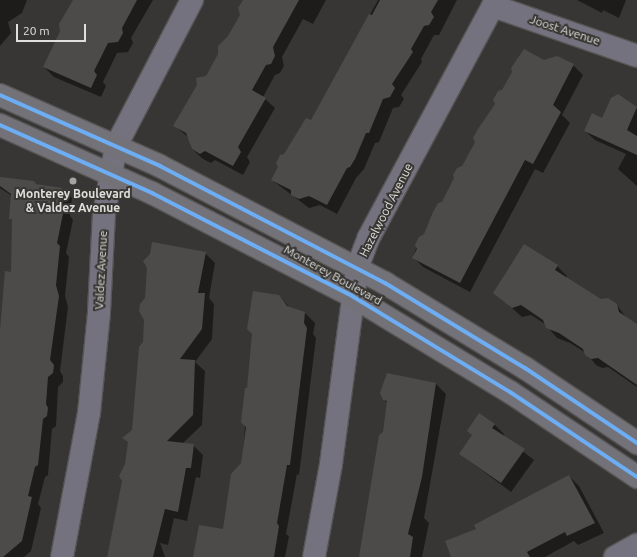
<!DOCTYPE html>
<style>
body{margin:0}
#map{position:relative;width:637px;height:557px;overflow:hidden;background:#383634;font-family:Ubuntu,sans-serif}
div>[style]{position:absolute}
[style*='--x']{left:calc(var(--x)*1px);top:calc(var(--y)*1px);width:calc(var(--w)*1px);rotate:calc(var(--a)*1deg)}
.shadow>*{inset:0;background:#0007}
.building>*{inset:0;background:#4d4b49}
.roads{filter:drop-shadow(1px 0 #555453) drop-shadow(-1px 0 #555453) drop-shadow(0 1px #555453) drop-shadow(0 -1px #555453)}
.minor>*{height:22px;margin:-11px;padding:0 11px;transform-origin:11px;border-radius:11px;background:#74727f}
.major>*{height:22px;margin:-11px;padding:0 11px;transform-origin:11px;border-radius:11px;background:#737278}
.cycleway>*{height:4px;margin:-2px;padding:0 2px;transform-origin:2px;border-radius:2px;background:#6dadf4}
.dots>*{width:11px;height:11px;translate:-50% -50%;box-sizing:border-box;border:2px solid #393733;border-radius:50%}
span{translate:-50% -50%;white-space:nowrap;text-align:center;line-height:1.15;-webkit-text-stroke:4px #393733;paint-order:stroke}
.street-label{font-size:12px;color:#e0dfdc}
.poi-label{font-size:12px;color:#e0dfdc;font-weight:700}
.scale{position:absolute;left:16px;top:24px;width:70px;height:18px;box-sizing:border-box;border:2px solid #e0dfdc;border-top:0;padding-left:5px;font-size:12px;line-height:14px;white-space:nowrap;color:#e0dfdc;-webkit-text-stroke:3px #393733;paint-order:stroke}
</style>
<div id="map">
<div class="shadow">
<div style="clip-path:polygon(0 0,27px 0,22px 13px,8px 22px,11px 33px,0 46px)"></div>
<div style="clip-path:polygon(74px 0,153px 0,131px 38px,133px 43px,128px 52px,117px 53px,103px 82px,106px 86px,101px 97px,54px 77px,44px 67px)"></div>
<div style="clip-path:polygon(249px 0,326px 0,313px 24px,303px 19px,282px 57px,284px 66px,280px 73px,275px 75px,263px 97px,275px 108px,247px 157px,250px 162px,243px 175px,215px 160px,211px 163px,203px 159px,192px 149px,189px 138px,175px 126px,206px 77px)"></div>
<div style="clip-path:polygon(378px 0,457px 0,439px 35px,434px 35px,421px 59px,422px 62px,401px 95px,404px 99px,399px 107px,393px 108px,379px 142px,375px 143px,364px 169px,356px 178px,337px 214px,320px 205px,309px 208px,272px 180px,285px 155px,311px 122px)"></div>
<div style="clip-path:polygon(577px 0,626px 0,619px 18px,603px 10px,602px 13px)"></div>
<div style="clip-path:polygon(544px 61px,573px 65px,583px 75px,562px 115px,570px 123px,543px 173px,535px 169px,470px 292px,423px 267px,413px 257px,420px 238px,425px 235px,503px 90px)"></div>
<div style="clip-path:polygon(618px 95px,637px 108px,637px 186px,618px 169px,626px 154px,595px 140px,585px 131px,602px 119px)"></div>
<div style="clip-path:polygon(0 178px,62px 189px,72px 198px,70px 216px,73px 220px,66px 253px,69px 257px,65px 296px,68px 307px,60px 371px,63px 376px,63px 382px,58px 387px,56px 426px,52px 429px,48px 475px,45px 477px,38px 504px,41px 508px,31px 551px,24px 557px,0 557px,0 334px,12px 273px,12px 196px,0 188px)"></div>
<div style="clip-path:polygon(205px 253px,215px 263px,209px 298px,214px 304px,212px 339px,195px 362px,205px 371px,202px 425px,183px 443px,193px 445px,203px 455px,200px 478px,196px 477px,187px 521px,174px 518px,168px 545px,160px 543px,165px 557px,107px 557px,133px 431px)"></div>
<div style="clip-path:polygon(557px 266px,567px 276px,566px 278px,601px 300px,617px 305px,627px 319px,637px 325px,637px 387px,608px 367px,602px 368px,596px 365px,586px 353px,570px 343px,557px 338px,545px 324px,531px 315px,522px 317px,495px 293px)"></div>
<div style="clip-path:polygon(279px 296px,290px 308px,305px 313px,315px 323px,313px 334px,316px 338px,299px 475px,297px 474px,286px 534px,289px 536px,285px 557px,216px 557px,242px 464px,248px 389px)"></div>
<div style="clip-path:polygon(436px 384px,446px 394px,424px 518px,429px 523px,422px 557px,360px 557px,384px 432px,388px 403px,384px 400px)"></div>
<div style="clip-path:polygon(494px 424px,504px 434px,503px 436px,534px 460px,511px 492px,460px 454px,473px 436px,468px 431px)"></div>
<div style="clip-path:polygon(569px 476px,579px 486px,604px 533px,578px 545px,574px 541px,545px 557px,452px 557px,477px 529px)"></div>
</div>
<div class="building">
<div style="clip-path:polygon(73px 0,137px 0,122px 28px,123px 33px,118px 42px,108px 43px,94px 71px,97px 75px,91px 88px,43px 67px,60px 31px,59px 24px)"></div>
<div style="clip-path:polygon(243px 0,299px 0,273px 47px,275px 56px,271px 64px,266px 65px,252px 90px,266px 98px,238px 147px,241px 152px,233px 166px,205px 151px,200px 154px,192px 149px,186px 133px,173px 126px,197px 85px,196px 78px,206px 76px,218px 54px,218px 46px,228px 36px,240px 15px,238px 8px)"></div>
<div style="clip-path:polygon(380px 0,438px 0,431px 12px,434px 17px,429px 25px,424px 26px,411px 49px,413px 52px,392px 84px,395px 88px,390px 97px,383px 99px,369px 133px,366px 133px,355px 159px,350px 167px,347px 168px,327px 205px,309px 196px,299px 199px,291px 195px,291px 190px,271px 180px,278px 167px,276px 163px,280px 155px,284px 154px,306px 118px,311px 120px,369px 14px,372px 15px)"></div>
<div style="clip-path:polygon(524px 49px,544px 60px,557px 56px,574px 64px,553px 105px,561px 112px,533px 164px,525px 160px,460px 283px,412px 258px,417px 249px,415px 245px,419px 237px,424px 234px,433px 212px,438px 203px,442px 202px,454px 178px,453px 175px,457px 168px,462px 166px,475px 142px,473px 138px,478px 129px,495px 104px,493px 100px,498px 91px,502px 90px,512px 72px,511px 68px)"></div>
<div style="clip-path:polygon(618px 94px,637px 107px,627px 130px,637px 136px,637px 155px,584px 131px,592px 113px,602px 118px,611px 98px)"></div>
<div style="clip-path:polygon(0 177px,34px 181px,36px 184px,62px 188px,61px 206px,64px 209px,57px 243px,60px 246px,56px 285px,59px 296px,50px 360px,54px 365px,53px 373px,48px 377px,46px 404px,48px 408px,47px 416px,43px 419px,38px 465px,35px 467px,28px 496px,32px 497px,22px 541px,3px 557px,0 557px,0 330px,5px 271px,11px 272px,12px 219px,9px 219px,11px 194px,0 186px)"></div>
<div style="clip-path:polygon(152px 242px,206px 252px,198px 293px,205px 293px,202px 329px,180px 359px,195px 360px,193px 415px,167px 441px,194px 444px,191px 468px,186px 468px,178px 512px,165px 509px,153px 557px,107px 557px,122px 481px,119px 476px,125px 464px,128px 442px,122px 438px,132px 430px,139px 347px,143px 342px,144px 320px,139px 311px,140px 304px,145px 298px,147px 268px,143px 261px,150px 254px)"></div>
<div style="clip-path:polygon(524px 244px,558px 265px,555px 270px,601px 299px,608px 298px,617px 304px,619px 312px,637px 324px,637px 385px,598px 358px,591px 359px,585px 355px,583px 349px,559px 333px,546px 328px,543px 320px,521px 305px,512px 308px,493px 293px)"></div>
<div style="clip-path:polygon(253px 291px,279px 295px,287px 306px,305px 312px,304px 323px,307px 328px,290px 465px,287px 465px,277px 523px,279px 526px,274px 557px,193px 557px,199px 525px,223px 529px,231px 474px,241px 463px,246px 427px,241px 422px,245px 388px,247px 388px,252px 334px,247px 329px)"></div>
<div style="clip-path:polygon(387px 373px,436px 383px,422px 477px,408px 534px,413px 537px,410px 557px,359px 557px,379px 435px,383px 432px,387px 401px,383px 400px,380px 393px)"></div>
<div style="clip-path:polygon(479px 413px,495px 424px,492px 428px,525px 449px,501px 483px,459px 454px,472px 435px,467px 431px)"></div>
<div style="clip-path:polygon(569px 475px,595px 523px,567px 536px,565px 532px,527px 552px,530px 557px,451px 557px,445px 541px,476px 529px,474px 525px)"></div>
</div>
<div class="roads">
<div class="minor">
<div style="--x:493;--y:6;--w:152;--a:19.1"></div>
<div style="--x:62;--y:557;--w:147;--a:-79.4"></div>
<div style="--x:89;--y:413;--w:101;--a:-84.3"></div>
<div style="--x:99;--y:312;--w:98;--a:-87.1"></div>
<div style="--x:104;--y:214;--w:69;--a:-80"></div>
<div style="--x:116;--y:146;--w:165;--a:-62.5"></div>
<div style="--x:314;--y:557;--w:95;--a:-79.6"></div>
<div style="--x:331;--y:464;--w:198;--a:-82.4"></div>
<div style="--x:357;--y:268;--w:33;--a:-69"></div>
<div style="--x:369;--y:237;--w:269;--a:-61.8"></div>
<div style="--x:615;--y:557;--w:25;--a:-29"></div>
</div>
<div class="major">
<div style="--x:0;--y:95;--w:175;--a:23.9"></div>
<div style="--x:160;--y:166;--w:254;--a:27.5"></div>
<div style="--x:385;--y:283;--w:164;--a:31.3"></div>
<div style="--x:525;--y:368;--w:135;--a:33.8"></div>
<div style="--x:0;--y:125;--w:167;--a:24.1"></div>
<div style="--x:152;--y:193;--w:225;--a:27.2"></div>
<div style="--x:352;--y:296;--w:185;--a:31.3"></div>
<div style="--x:510;--y:392;--w:153;--a:33.8"></div>
</div>
</div>
<div class="cycleway">
<div style="--x:0;--y:95;--w:175;--a:23.9"></div>
<div style="--x:160;--y:166;--w:254;--a:27.5"></div>
<div style="--x:385;--y:283;--w:164;--a:31.3"></div>
<div style="--x:525;--y:368;--w:135;--a:33.8"></div>
<div style="--x:0;--y:125;--w:167;--a:24.1"></div>
<div style="--x:152;--y:193;--w:225;--a:27.2"></div>
<div style="--x:352;--y:296;--w:185;--a:31.3"></div>
<div style="--x:510;--y:392;--w:153;--a:33.8"></div>
</div>
<div class="dots">
<div style="left:73px;top:181px;background:#a5a4a1"></div>
</div>
<div class="street-label">
<span style="left:565px;top:30px;rotate:18deg">Joost Avenue</span>
<span style="left:386px;top:210px;rotate:-63deg">Hazelwood Avenue</span>
<span style="left:101px;top:270px;rotate:-87deg">Valdez Avenue</span>
<span style="left:333px;top:275px;rotate:29deg">Monterey Boulevard</span>
</div>
<div class="poi-label">
<span style="left:73px;top:201px">Monterey Boulevard<br>&amp; Valdez Avenue</span>
</div>
<div class="scale">20 m</div>
</div>
